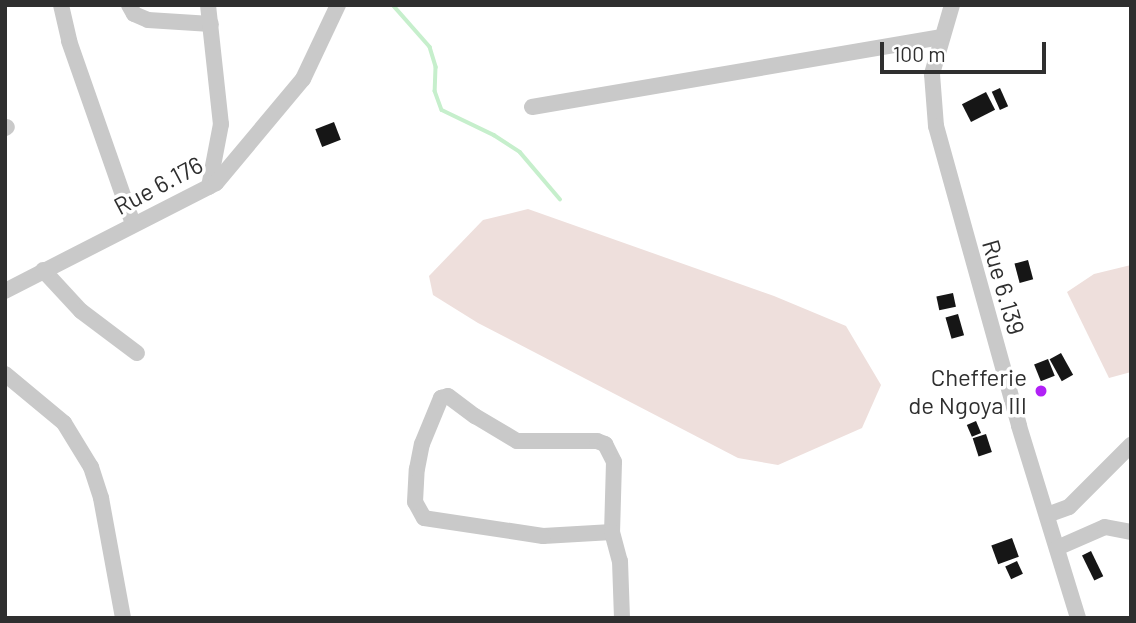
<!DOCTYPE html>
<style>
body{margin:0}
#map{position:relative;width:1136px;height:623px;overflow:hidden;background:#fff;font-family:Barlow,sans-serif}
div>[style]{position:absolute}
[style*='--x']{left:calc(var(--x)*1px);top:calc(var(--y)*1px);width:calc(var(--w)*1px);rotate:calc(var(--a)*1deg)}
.green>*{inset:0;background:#eedfdc}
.stream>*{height:3.5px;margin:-1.75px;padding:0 1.75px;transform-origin:1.75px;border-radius:1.75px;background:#c6efcc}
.building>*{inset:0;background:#161616;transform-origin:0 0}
.minor>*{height:16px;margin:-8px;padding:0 8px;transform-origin:8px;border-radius:8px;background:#c9c9c9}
.dots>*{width:19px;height:19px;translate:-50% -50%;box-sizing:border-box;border:4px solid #fff;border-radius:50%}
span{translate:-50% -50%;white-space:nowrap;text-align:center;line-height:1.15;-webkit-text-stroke:7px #fff;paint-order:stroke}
.street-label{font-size:24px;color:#2f2f2f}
.poi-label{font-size:24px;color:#2f2f2f}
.right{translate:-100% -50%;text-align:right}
.frame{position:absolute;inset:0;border:7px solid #2f2f2f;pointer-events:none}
.scale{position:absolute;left:880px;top:42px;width:166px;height:32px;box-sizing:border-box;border:4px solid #2f2f2f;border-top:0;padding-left:9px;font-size:21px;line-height:24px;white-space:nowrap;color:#2f2f2f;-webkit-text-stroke:5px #fff;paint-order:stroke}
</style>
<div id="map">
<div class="green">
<div style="clip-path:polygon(528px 209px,774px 296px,846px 326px,881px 385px,862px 428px,778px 465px,738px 458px,478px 323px,433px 295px,429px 276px,483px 220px)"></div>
<div style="clip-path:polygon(1131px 265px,1131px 372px,1109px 378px,1067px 292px,1094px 274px)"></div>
</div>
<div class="stream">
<div style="--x:393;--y:5;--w:56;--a:48.6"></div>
<div style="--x:430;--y:47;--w:21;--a:73"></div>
<div style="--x:436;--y:67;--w:24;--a:92"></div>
<div style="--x:435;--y:91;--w:20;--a:70"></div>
<div style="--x:442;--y:110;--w:58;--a:25.7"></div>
<div style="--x:494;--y:135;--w:31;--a:33"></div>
<div style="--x:520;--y:152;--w:62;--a:49.6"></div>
</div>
<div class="building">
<div style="left:1000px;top:88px;width:20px;height:9px;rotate:66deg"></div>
<div style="left:986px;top:92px;width:20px;height:27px;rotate:63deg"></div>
<div style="left:334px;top:122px;width:19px;height:20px;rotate:69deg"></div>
<div style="left:1028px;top:260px;width:20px;height:14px;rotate:75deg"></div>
<div style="left:953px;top:293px;width:14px;height:17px;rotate:78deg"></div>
<div style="left:958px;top:314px;width:22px;height:13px;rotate:74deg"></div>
<div style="left:1061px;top:353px;width:25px;height:13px;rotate:61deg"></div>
<div style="left:1048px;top:359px;width:18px;height:15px;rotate:68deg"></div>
<div style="left:976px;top:421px;width:13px;height:10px;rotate:67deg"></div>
<div style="left:986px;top:434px;width:19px;height:14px;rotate:72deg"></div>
<div style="left:1012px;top:538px;width:20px;height:22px;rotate:70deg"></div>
<div style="left:1091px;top:551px;width:28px;height:10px;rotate:64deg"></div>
<div style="left:1017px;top:561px;width:14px;height:13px;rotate:65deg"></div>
</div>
<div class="minor">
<div style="--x:61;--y:5;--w:37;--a:77"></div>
<div style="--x:69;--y:41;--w:194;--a:70.7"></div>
<div style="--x:129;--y:5;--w:10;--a:61"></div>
<div style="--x:134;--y:14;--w:15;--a:23"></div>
<div style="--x:148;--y:20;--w:63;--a:3.6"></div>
<div style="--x:208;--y:5;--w:120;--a:83.8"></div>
<div style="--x:221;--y:124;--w:64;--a:100.8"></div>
<div style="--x:952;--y:5;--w:72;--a:106.2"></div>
<div style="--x:932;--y:74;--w:52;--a:85.6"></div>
<div style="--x:936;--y:126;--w:311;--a:74.5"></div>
<div style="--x:1019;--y:426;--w:201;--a:72.9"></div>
<div style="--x:532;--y:107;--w:416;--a:-9.7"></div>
<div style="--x:5;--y:128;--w:2;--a:-27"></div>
<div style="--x:43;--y:270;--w:56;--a:47.2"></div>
<div style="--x:81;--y:311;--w:70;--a:36.9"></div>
<div style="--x:5;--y:291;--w:237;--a:-27.1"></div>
<div style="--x:216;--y:183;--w:136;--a:-50.1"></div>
<div style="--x:303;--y:79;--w:82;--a:-64.7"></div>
<div style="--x:5;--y:374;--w:77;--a:39.7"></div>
<div style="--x:64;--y:423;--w:52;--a:58.5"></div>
<div style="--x:91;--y:467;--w:33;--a:72"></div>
<div style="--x:101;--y:498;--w:122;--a:79.6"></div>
<div style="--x:1047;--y:515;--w:23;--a:-20"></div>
<div style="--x:1069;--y:507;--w:88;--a:-45"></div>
<div style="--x:612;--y:532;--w:69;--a:176.7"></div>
<div style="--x:543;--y:536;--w:120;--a:-171.4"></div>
<div style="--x:424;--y:518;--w:18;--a:-119"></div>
<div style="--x:415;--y:502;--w:33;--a:-87"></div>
<div style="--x:417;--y:469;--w:25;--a:-79"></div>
<div style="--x:422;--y:444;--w:50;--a:-67.6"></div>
<div style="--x:441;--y:398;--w:7;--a:-16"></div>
<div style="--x:448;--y:396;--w:34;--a:37"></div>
<div style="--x:475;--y:416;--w:49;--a:30.8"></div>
<div style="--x:517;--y:441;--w:80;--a:0"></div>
<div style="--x:597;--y:441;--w:9;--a:21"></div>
<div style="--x:605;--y:444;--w:20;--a:63"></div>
<div style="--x:614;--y:462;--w:70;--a:91.6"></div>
<div style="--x:612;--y:532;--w:30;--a:75"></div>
<div style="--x:620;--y:561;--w:57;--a:88"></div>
<div style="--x:1057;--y:548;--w:52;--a:-23.6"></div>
<div style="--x:1105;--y:527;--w:26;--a:11"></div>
</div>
<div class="dots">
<div style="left:1041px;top:391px;background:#b121f6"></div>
</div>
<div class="street-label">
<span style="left:158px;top:185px;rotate:-28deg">Rue 6.176</span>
<span style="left:1004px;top:287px;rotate:74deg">Rue 6.139</span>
</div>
<div class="poi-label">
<span class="right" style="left:1027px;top:391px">Chefferie<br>de Ngoya III</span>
</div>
<div class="frame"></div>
<div class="scale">100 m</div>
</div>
